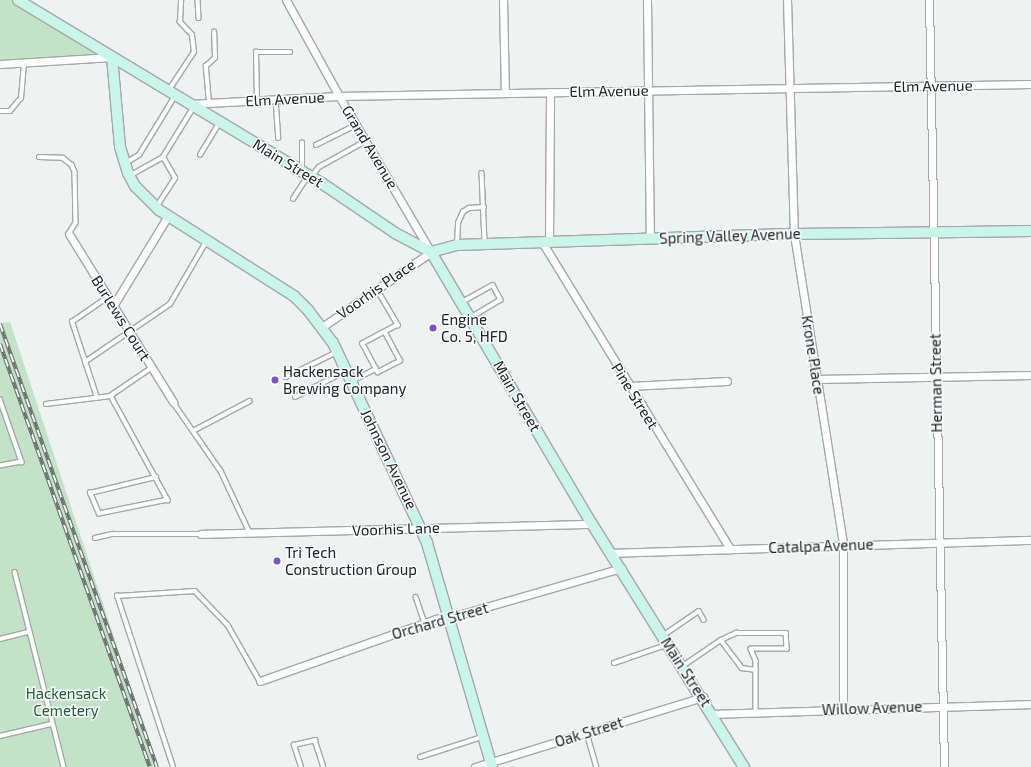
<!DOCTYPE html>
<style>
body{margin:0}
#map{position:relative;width:1031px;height:767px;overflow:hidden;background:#eef2f1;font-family:"Exo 2",sans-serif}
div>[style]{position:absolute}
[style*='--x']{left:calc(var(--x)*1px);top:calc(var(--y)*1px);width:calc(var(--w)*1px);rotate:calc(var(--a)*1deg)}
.green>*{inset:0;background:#c3e3c9}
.roads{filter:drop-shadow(1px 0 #a4a8a8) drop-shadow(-1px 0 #a4a8a8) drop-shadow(0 1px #a4a8a8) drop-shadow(0 -1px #a4a8a8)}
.lane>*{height:3.5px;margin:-1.75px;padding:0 1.75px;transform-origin:1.75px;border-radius:1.75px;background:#fff}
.street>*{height:7px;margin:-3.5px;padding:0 3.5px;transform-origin:3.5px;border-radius:3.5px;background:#fff}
.secondary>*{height:10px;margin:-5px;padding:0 5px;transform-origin:5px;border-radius:5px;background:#caf5e9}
.rail>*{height:4px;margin-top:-2px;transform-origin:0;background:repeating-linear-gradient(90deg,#fcffff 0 8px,#6c6e6e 0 16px);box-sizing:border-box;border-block:1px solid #6c6e6e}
.dots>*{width:11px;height:11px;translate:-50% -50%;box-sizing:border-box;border:2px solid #fcffff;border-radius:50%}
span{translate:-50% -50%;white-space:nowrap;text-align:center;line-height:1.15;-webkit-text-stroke:3px #fcffff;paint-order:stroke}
.street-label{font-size:15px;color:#202121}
.poi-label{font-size:15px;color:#202121}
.left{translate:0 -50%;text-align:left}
.park-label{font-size:15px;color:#195f30}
</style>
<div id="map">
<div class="green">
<div style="clip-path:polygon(0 0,18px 0,112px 57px,0 64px)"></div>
<div style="clip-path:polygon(10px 322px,157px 767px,0 767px,0 323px)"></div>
</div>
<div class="roads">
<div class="lane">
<div style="--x:198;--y:0;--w:18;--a:87"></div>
<div style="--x:169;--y:90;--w:45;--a:-56.7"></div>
<div style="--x:194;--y:52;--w:17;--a:-97"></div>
<div style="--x:192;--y:35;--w:18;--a:-133"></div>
<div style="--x:180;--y:22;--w:22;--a:-87"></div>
<div style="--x:276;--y:99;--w:39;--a:86"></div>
<div style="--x:257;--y:100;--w:48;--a:-91.2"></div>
<div style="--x:256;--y:52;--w:34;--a:0"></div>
<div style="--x:209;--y:103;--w:37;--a:-95"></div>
<div style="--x:206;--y:66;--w:12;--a:-42"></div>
<div style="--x:215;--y:58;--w:26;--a:-92"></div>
<div style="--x:0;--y:111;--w:10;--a:0"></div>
<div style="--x:10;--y:111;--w:17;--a:-50"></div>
<div style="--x:21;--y:98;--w:36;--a:-85"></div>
<div style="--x:316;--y:145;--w:45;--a:-26.6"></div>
<div style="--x:200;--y:155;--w:37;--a:-59"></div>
<div style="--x:39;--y:157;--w:24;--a:2"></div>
<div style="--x:63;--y:158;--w:11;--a:38"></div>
<div style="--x:72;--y:165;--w:8;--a:67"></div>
<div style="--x:75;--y:172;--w:51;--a:88.9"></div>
<div style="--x:76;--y:223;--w:13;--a:122"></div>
<div style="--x:127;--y:162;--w:14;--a:-30"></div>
<div style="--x:139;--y:155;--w:69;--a:-58.6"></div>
<div style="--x:302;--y:170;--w:27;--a:-90"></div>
<div style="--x:482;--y:173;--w:70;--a:87.5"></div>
<div style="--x:131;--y:175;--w:37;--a:-29"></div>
<div style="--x:163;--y:157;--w:57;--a:-58.5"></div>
<div style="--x:312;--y:176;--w:11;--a:-52"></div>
<div style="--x:319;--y:167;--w:54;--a:-29"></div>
<div style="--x:293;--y:199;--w:27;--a:-57"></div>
<div style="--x:157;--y:206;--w:33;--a:-57"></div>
<div style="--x:175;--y:178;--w:24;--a:-120"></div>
<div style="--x:457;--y:244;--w:21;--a:-87"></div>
<div style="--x:458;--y:223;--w:12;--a:-66"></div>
<div style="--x:463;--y:212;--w:7;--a:-34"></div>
<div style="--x:469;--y:208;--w:15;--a:-4"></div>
<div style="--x:377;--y:289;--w:42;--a:59.7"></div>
<div style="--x:398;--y:325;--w:40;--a:152"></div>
<div style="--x:363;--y:344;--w:32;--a:62"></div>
<div style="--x:378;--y:372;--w:25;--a:-27"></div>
<div style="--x:400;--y:361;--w:32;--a:-118"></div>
<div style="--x:462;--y:302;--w:35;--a:-29"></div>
<div style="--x:493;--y:285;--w:17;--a:62"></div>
<div style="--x:501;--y:300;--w:35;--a:149"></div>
<div style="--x:85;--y:362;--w:103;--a:-34.3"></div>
<div style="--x:170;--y:304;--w:72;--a:-59.9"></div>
<div style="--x:152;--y:368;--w:50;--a:145.7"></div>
<div style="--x:111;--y:396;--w:119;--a:61.3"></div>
<div style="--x:168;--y:500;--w:70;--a:168.5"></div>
<div style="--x:99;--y:514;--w:23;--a:-113"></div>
<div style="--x:90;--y:493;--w:68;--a:-13.6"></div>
<div style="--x:286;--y:377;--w:57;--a:-26.1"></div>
<div style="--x:352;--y:381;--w:27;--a:-27"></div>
<div style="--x:295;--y:397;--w:57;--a:-27"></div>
<div style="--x:97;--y:398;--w:80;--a:-108.2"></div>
<div style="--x:72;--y:322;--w:44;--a:-34.8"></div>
<div style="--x:0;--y:399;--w:67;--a:70.8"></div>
<div style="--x:22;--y:462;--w:22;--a:170"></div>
<div style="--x:173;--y:402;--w:84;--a:55.2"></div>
<div style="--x:221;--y:471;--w:68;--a:64.9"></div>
<div style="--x:46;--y:404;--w:65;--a:-7"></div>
<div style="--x:193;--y:431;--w:64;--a:-27.8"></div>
<div style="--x:95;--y:538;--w:18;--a:-13"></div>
<div style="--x:113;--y:534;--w:88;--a:0"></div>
<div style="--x:15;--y:572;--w:201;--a:75.9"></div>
<div style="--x:416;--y:597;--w:28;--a:71"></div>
<div style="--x:664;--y:635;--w:42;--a:-34.4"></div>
<div style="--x:699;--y:611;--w:10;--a:61"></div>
<div style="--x:0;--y:639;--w:30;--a:-14"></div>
<div style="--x:721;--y:640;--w:17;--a:-25"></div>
<div style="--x:736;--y:633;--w:50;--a:0"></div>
<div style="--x:786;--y:633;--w:16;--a:86"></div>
<div style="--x:787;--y:649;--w:36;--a:180"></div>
<div style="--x:751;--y:649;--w:13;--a:67"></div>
<div style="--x:756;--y:661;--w:51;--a:90"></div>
<div style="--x:614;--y:663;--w:55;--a:-19.1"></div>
<div style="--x:683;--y:666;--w:46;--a:-34.4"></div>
<div style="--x:721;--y:640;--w:35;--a:53"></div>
<div style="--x:742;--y:668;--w:14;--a:8"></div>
<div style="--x:587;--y:733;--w:35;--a:74"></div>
<div style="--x:0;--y:736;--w:52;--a:-13.2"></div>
<div style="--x:420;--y:757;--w:65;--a:-17.9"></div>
<div style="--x:173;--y:767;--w:180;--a:-108.1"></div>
<div style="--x:117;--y:596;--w:78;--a:-3.7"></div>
<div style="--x:195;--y:591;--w:47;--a:45.9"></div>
<div style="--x:228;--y:625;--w:64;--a:60.3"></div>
<div style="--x:301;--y:767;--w:23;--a:-108"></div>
<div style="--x:294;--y:745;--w:22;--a:-13"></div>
<div style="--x:315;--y:740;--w:28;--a:72"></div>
</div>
<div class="street">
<div style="--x:286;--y:0;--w:110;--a:61.1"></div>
<div style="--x:339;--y:96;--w:181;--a:59.5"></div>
<div style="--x:431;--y:252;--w:132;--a:145.5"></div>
<div style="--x:503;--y:0;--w:93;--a:88.8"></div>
<div style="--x:647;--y:0;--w:239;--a:89.3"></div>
<div style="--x:787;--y:0;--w:234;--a:88.3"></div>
<div style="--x:794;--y:234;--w:315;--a:81"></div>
<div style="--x:843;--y:545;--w:164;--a:90"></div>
<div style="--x:929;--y:0;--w:767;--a:88.88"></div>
<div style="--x:0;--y:64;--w:112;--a:-3.6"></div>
<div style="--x:189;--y:104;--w:150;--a:-3.1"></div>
<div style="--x:339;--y:96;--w:692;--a:-0.99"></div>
<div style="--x:69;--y:234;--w:198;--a:58.2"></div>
<div style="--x:542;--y:242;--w:360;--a:58.5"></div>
<div style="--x:549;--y:242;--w:150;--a:-89.6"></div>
<div style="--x:113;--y:306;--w:105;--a:-58.6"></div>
<div style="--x:817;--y:379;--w:214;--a:-1.1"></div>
<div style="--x:629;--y:386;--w:98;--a:-2.9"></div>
<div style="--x:201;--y:534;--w:391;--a:-1.5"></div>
<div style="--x:611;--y:553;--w:420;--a:-1.8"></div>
<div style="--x:260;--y:681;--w:187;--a:-19.4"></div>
<div style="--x:436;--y:619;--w:26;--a:-11"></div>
<div style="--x:462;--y:614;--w:166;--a:-16.1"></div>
<div style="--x:713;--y:714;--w:318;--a:-1.8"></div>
<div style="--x:475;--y:767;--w:239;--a:-17.1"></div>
</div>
<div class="secondary">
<div style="--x:18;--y:0;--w:356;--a:31.1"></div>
<div style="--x:323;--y:184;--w:87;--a:34.2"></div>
<div style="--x:395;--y:233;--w:41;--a:27.8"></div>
<div style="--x:431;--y:252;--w:316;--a:59.4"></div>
<div style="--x:592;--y:524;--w:287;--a:58"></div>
<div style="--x:112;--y:57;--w:90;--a:84.9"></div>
<div style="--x:120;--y:147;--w:27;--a:73"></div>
<div style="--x:128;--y:173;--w:15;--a:62"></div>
<div style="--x:135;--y:186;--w:34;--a:45"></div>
<div style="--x:159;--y:210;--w:160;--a:32.5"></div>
<div style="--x:294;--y:296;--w:20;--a:45"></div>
<div style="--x:308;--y:310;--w:41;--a:52.9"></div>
<div style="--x:333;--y:343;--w:221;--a:64.8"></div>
<div style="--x:427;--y:543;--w:233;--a:73.8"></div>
<div style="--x:431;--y:252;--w:27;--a:-15"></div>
<div style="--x:457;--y:245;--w:337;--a:-1.9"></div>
<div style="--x:794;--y:234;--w:237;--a:-0.7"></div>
</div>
</div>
<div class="rail">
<div style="--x:0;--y:324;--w:470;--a:70.5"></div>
<div style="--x:0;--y:344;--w:449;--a:70.5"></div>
</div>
<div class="dots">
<div style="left:433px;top:328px;background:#7c51ca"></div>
<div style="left:275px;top:380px;background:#7c51ca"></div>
<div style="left:277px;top:561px;background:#7c51ca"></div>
</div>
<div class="street-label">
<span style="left:933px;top:86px;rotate:-1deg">Elm Avenue</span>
<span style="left:609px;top:91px;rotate:-1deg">Elm Avenue</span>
<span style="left:285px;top:99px;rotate:-3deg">Elm Avenue</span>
<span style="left:370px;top:147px;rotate:59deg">Grand Avenue</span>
<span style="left:288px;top:163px;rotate:31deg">Main Street</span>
<span style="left:730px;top:236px;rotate:-2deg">Spring Valley Avenue</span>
<span style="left:376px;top:289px;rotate:-35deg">Voorhis Place</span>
<span style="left:121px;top:318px;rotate:58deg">Burlews Court</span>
<span style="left:813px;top:355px;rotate:81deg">Krone Place</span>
<span style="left:936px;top:383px;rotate:-91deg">Herman Street</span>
<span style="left:517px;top:396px;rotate:60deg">Main Street</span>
<span style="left:635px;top:396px;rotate:58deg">Pine Street</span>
<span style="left:389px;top:459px;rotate:64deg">Johnson Avenue</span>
<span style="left:396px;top:529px;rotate:-2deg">Voorhis Lane</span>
<span style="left:821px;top:546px;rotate:-2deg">Catalpa Avenue</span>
<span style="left:440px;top:621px;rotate:-16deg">Orchard Street</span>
<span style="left:686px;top:672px;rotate:57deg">Main Street</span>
<span style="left:872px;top:708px;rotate:-2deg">Willow Avenue</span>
<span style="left:589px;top:732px;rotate:-17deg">Oak Street</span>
</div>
<div class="poi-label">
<span class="left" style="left:441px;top:328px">Engine<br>Co. 5, HFD</span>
<span class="left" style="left:283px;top:380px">Hackensack<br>Brewing Company</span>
<span class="left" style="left:285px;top:561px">Tri Tech<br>Construction Group</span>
</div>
<div class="park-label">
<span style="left:66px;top:702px">Hackensack<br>Cemetery</span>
</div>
</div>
